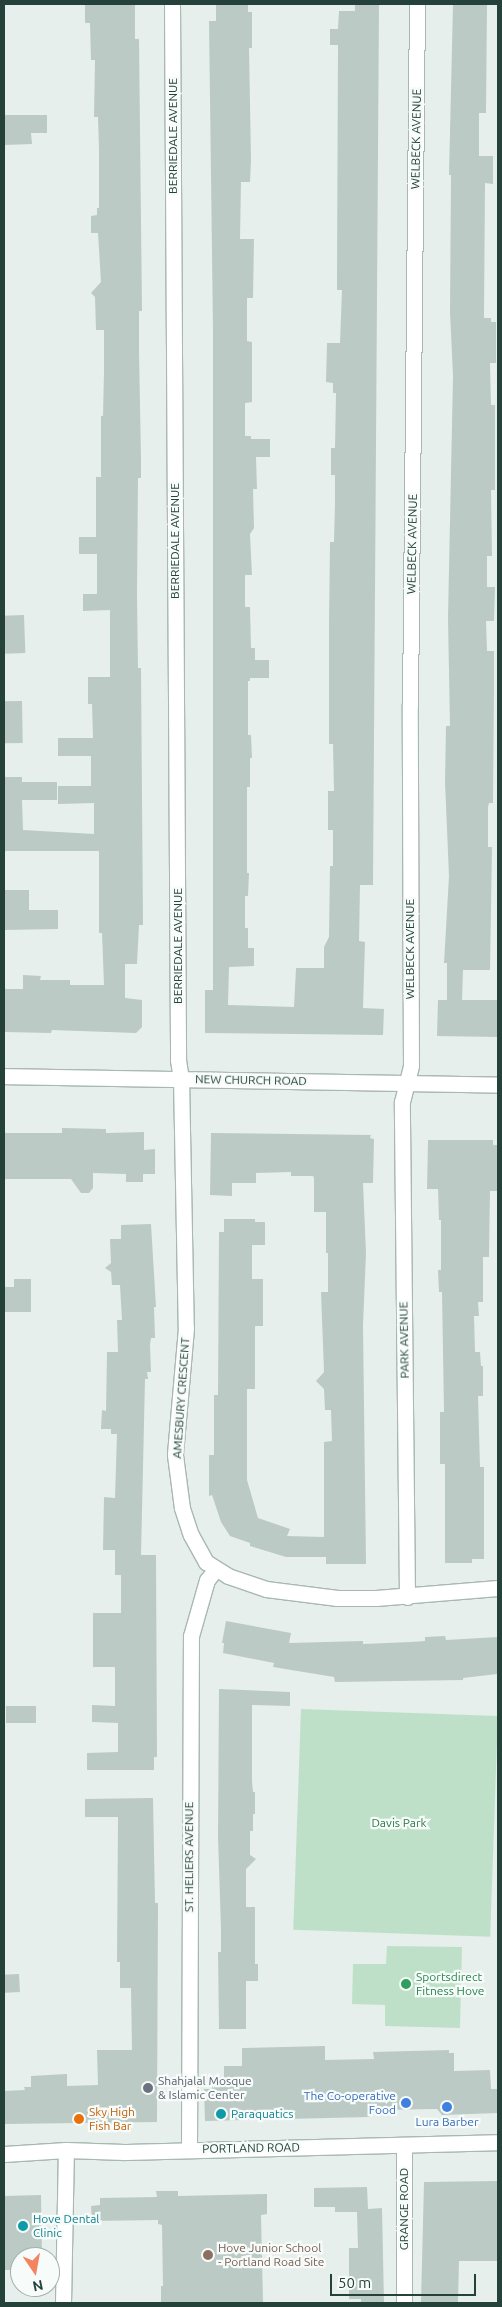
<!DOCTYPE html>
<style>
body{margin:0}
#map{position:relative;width:502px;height:2307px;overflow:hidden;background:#e6efeb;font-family:Ubuntu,sans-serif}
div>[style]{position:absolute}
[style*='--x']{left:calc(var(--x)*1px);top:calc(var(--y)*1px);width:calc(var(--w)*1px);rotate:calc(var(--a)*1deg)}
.green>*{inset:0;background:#bfe0c8;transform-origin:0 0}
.building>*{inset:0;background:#bbcac4;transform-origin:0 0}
.roads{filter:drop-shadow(1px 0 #a8b8b2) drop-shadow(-1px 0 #a8b8b2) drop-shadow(0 1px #a8b8b2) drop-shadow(0 -1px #a8b8b2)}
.minor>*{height:15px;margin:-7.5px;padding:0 7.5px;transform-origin:7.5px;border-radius:7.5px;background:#fff}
.tertiary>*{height:15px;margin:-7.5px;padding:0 7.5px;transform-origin:7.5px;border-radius:7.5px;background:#fff}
.secondary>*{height:15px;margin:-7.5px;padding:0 7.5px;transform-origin:7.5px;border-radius:7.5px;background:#fff}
.dots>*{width:14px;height:14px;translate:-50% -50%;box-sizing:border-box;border:2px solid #f7fbf9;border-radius:50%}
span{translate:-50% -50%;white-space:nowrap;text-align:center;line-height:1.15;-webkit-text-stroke:4.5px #f7fbf9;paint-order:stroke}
.street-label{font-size:12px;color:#24423a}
.park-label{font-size:12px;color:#2d7a4b}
.leisure-label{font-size:12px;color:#27864d}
.left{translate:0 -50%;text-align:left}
.worship-label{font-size:12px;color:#5b616d}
.shop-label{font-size:12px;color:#366cbe}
.right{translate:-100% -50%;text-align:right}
.food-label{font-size:12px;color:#c56008}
.culture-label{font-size:12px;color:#0d838f}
.education-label{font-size:12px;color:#785e54}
.frame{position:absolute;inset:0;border:5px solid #24423a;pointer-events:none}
.north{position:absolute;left:10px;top:2247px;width:50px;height:50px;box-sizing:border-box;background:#f7fbf9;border:1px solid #a3b1ad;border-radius:50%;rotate:168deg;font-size:14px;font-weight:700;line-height:20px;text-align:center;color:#24423a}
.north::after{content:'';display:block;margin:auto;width:18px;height:22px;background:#f4845f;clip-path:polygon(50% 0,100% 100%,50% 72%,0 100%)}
.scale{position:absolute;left:330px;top:2274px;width:146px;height:22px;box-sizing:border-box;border:2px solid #24423a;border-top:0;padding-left:6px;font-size:15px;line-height:18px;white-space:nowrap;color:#24423a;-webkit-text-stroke:4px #f7fbf9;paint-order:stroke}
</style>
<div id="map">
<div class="green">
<div style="left:301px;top:1709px;width:197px;height:221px;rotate:2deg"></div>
<div style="clip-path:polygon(387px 1946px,462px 1947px,460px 2028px,385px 2026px,385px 2005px,352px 2004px,353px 1964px,386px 1964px)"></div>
</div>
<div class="building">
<div style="clip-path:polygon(85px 4px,135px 4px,135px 39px,139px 39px,142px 311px,139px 311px,139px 351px,141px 459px,141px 478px,138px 478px,137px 596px,138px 668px,141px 668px,143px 925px,139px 925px,137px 964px,125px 964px,125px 998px,142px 1000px,142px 1027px,136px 1033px,52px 1030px,51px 1033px,4px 1032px,4px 989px,23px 989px,23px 975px,41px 976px,40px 980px,70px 980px,70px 985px,104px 985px,102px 933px,99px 933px,99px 851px,4px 851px,4px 777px,22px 777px,22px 782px,57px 782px,57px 800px,22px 800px,23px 830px,94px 834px,94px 803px,58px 804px,58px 786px,91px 786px,91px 756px,58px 756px,58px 738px,93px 738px,92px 704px,88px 704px,88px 677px,110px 677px,110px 610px,83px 611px,83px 594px,97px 594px,97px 554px,79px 554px,79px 537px,96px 537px,96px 477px,101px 477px,101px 416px,103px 416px,104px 371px,104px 330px,96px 330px,95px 297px,91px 293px,101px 282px,98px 233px,91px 233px,91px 216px,97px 215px,97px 208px,99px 208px,99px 149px,98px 117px,94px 117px,95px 60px,91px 60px,90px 23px,85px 23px)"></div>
<div style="clip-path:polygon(216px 4px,248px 4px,248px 12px,252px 12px,252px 48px,249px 48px,251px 160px,250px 182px,241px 182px,240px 239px,254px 239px,253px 298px,247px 298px,247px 341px,252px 342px,252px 402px,245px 403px,245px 436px,251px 436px,251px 439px,270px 439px,270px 457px,256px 457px,257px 489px,253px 489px,254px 528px,250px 534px,252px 575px,245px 575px,245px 607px,250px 607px,251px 648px,255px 648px,255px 660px,269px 660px,269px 678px,250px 678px,250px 681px,248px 681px,248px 735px,251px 735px,252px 758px,250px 758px,250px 787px,247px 787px,247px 873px,249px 873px,248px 896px,245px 896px,245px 928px,248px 928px,248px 948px,254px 948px,254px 966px,229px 967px,228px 1005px,294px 1007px,296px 968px,324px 968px,324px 947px,329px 937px,330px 866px,333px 866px,333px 830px,328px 830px,328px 791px,334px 791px,333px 744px,329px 744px,329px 625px,330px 542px,334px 542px,335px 503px,335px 475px,331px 475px,331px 448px,335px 448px,336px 393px,333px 393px,333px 383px,326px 382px,327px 343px,340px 343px,342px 290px,337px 290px,337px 280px,338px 45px,330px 45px,330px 29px,338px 29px,339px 11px,355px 11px,355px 4px,379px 4px,373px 885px,360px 885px,359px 941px,365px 942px,363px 1008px,384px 1009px,383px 1035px,205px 1033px,205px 990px,213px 990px,213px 331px,209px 21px,216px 21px)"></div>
<div style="clip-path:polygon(453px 4px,487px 4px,486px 113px,479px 113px,479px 156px,493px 156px,493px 184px,485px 183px,484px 318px,491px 318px,491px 322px,496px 322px,496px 363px,490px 363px,491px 405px,495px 405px,495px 490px,491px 490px,492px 556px,487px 556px,487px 587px,495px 587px,494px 621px,486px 621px,487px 651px,494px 651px,494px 686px,493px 803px,489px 803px,488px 807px,488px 847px,492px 847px,490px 970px,463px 970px,462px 1000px,498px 1000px,498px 1037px,437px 1036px,438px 1000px,447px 1000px,447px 963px,444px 963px,449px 876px,445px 782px,446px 726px,450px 726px,448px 618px,453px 376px,450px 312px,451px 175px,449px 175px)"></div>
<div style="clip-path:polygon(4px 115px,47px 115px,47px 133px,31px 133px,32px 144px,4px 145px)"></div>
<div style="left:24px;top:615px;width:38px;height:20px;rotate:88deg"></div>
<div style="left:22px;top:701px;width:42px;height:18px;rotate:89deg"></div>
<div style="clip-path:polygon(4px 890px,29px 890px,29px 910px,58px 910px,58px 929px,4px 930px)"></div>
<div style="clip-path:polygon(62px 1128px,106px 1129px,106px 1133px,144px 1132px,144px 1150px,155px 1149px,155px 1174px,143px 1174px,143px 1182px,126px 1182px,126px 1174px,93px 1173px,93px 1188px,89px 1193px,81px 1193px,71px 1179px,4px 1179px,4px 1133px,62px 1133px)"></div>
<div style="clip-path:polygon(211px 1133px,371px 1135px,370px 1138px,374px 1139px,373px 1183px,363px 1183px,366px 1253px,363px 1325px,366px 1564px,326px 1564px,326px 1557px,286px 1557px,250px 1546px,250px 1543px,230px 1536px,221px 1522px,212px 1495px,209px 1496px,209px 1455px,214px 1455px,214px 1395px,218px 1395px,219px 1232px,224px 1232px,224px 1219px,255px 1219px,255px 1222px,265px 1222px,265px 1245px,252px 1245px,252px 1279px,263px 1279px,263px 1326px,255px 1326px,255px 1389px,247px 1389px,247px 1480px,258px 1518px,290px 1529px,287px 1536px,324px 1537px,324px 1442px,332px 1441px,331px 1410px,325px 1410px,324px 1389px,316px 1381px,324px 1372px,321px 1292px,328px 1292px,328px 1253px,326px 1253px,326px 1212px,314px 1212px,314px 1178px,313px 1176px,291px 1176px,291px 1172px,256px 1173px,256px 1183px,232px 1183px,232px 1196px,210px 1195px)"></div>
<div style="clip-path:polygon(428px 1140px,493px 1140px,493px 1145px,498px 1145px,498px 1191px,490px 1191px,489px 1257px,483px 1257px,483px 1302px,478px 1302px,479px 1316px,474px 1316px,475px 1352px,480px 1352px,481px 1366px,483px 1366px,483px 1396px,478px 1396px,480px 1467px,484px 1467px,484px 1559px,472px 1559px,472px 1563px,445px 1563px,445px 1464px,440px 1464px,440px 1412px,444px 1412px,442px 1292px,439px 1292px,438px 1270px,441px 1270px,441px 1220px,439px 1220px,438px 1189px,427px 1189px)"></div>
<div style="clip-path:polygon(151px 1224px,156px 1307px,154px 1307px,155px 1338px,151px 1338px,150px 1345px,151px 1372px,147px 1372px,148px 1379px,145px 1379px,141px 1555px,156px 1555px,157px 1757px,154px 1757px,154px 1770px,87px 1770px,87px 1753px,118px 1752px,118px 1723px,92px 1722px,92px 1705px,115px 1706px,115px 1667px,93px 1667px,93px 1613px,121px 1613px,121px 1575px,115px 1575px,115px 1550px,103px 1550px,104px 1497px,115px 1498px,117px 1434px,111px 1434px,111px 1429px,101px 1429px,102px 1410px,106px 1411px,107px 1352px,118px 1352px,117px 1320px,122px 1320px,120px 1285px,112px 1285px,111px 1272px,105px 1268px,111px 1263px,110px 1239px,121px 1239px,121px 1225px)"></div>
<div style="clip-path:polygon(14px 1279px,31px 1279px,31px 1312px,4px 1312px,4px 1287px,14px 1287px)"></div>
<div style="clip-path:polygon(226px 1621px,291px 1633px,289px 1643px,363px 1641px,363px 1644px,411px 1642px,425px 1641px,425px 1637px,445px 1636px,446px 1640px,498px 1637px,497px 1674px,463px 1678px,463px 1680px,335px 1682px,334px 1677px,273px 1667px,274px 1663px,223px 1653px,224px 1643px,222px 1643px)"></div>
<div style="clip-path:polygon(219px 1689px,290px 1692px,290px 1706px,252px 1705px,252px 1781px,253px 1792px,255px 1792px,255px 1814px,253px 1814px,253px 1831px,250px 1831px,250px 1855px,256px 1859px,246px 1869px,246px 1907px,255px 1907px,255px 1964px,258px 1964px,258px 1981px,246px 1981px,246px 2029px,219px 2029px,218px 1952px,221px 1952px,221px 1929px,218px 1837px)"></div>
<div style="left:6px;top:1706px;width:30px;height:17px"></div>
<div style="clip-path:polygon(153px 1798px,155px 1903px,158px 1903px,157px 2122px,4px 2124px,4px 2091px,25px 2090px,24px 2087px,31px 2087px,31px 2076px,67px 2074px,67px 2086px,98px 2085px,97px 2050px,132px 2050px,131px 1988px,120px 1988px,120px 1962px,117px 1962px,118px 1817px,85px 1817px,85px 1799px)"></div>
<div style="left:19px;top:1974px;width:18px;height:15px;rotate:87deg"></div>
<div style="clip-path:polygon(325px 2046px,325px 2060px,374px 2059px,373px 2052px,449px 2050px,449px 2053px,454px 2053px,454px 2071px,490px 2070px,491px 2089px,498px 2089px,498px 2113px,442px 2115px,437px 2109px,375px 2110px,369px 2117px,205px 2121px,204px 2089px,212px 2089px,212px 2079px,224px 2079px,224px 2066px,242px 2066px,242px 2048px)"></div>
<div style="clip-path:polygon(498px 2181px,498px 2261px,459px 2261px,458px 2302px,421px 2303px,424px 2182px)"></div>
<div style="clip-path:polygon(367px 2187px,368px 2209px,382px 2208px,384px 2303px,361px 2303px,361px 2299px,349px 2299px,349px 2248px,358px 2248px,357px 2212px,335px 2212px,335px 2207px,314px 2207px,314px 2188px)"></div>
<div style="clip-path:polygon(156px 2191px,178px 2191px,178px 2196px,267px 2194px,267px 2214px,261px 2215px,263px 2303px,161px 2303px,161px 2286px,163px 2286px,162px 2225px,158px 2224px,158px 2220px,92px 2221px,91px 2206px,100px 2205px,100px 2198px,157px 2197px)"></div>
<div style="clip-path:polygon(41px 2195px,42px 2257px,20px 2257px,20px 2270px,4px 2270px,4px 2196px)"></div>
</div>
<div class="roads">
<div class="minor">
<div style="--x:172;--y:4;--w:1056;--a:89.67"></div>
<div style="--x:178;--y:1060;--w:18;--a:81"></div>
<div style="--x:181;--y:1078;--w:250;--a:88.9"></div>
<div style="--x:186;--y:1328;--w:127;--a:95"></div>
<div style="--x:175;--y:1455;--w:53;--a:82.5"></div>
<div style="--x:182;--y:1508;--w:28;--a:72"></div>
<div style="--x:191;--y:1535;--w:31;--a:61"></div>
<div style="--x:206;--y:1562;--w:26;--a:32"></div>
<div style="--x:228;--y:1576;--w:40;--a:18.9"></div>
<div style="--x:266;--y:1589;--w:72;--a:7.2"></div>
<div style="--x:337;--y:1598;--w:39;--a:0"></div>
<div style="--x:376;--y:1598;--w:122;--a:-4.7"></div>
<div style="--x:407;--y:1597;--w:495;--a:-90.6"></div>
<div style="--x:402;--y:1102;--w:38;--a:-76"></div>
<div style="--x:411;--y:1065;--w:360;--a:-90.2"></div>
<div style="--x:410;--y:705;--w:701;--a:-89.43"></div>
<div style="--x:404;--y:2145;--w:158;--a:90"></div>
<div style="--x:189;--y:2150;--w:514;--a:-89.78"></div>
<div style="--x:191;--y:1636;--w:58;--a:-74.1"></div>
<div style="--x:207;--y:1580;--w:14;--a:-51"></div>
<div style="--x:63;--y:2303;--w:153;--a:-88.9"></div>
</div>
<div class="tertiary">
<div style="--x:4;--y:2154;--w:62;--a:-3.7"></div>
<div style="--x:66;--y:2150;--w:58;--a:2"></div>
<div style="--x:124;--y:2152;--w:374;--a:-1.5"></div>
</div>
<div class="secondary">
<div style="--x:4;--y:1076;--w:494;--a:1"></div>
</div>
</div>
<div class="dots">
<div style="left:406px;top:1984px;background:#2e9e5b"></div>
<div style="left:148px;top:2088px;background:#6b7280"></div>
<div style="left:406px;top:2103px;background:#3f7fe0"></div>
<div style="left:447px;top:2107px;background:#3f7fe0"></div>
<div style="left:221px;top:2114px;background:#0f9aa8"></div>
<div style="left:79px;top:2119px;background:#e8710a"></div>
<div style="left:23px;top:2226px;background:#0f9aa8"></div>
<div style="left:208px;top:2255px;background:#8d6e63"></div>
</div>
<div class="street-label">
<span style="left:173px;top:136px;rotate:-90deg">BERRIEDALE AVENUE</span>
<span style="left:416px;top:139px;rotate:-89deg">WELBECK AVENUE</span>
<span style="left:175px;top:541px;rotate:-90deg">BERRIEDALE AVENUE</span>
<span style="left:412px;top:544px;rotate:-89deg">WELBECK AVENUE</span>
<span style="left:178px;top:946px;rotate:-90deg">BERRIEDALE AVENUE</span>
<span style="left:410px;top:949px;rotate:-90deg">WELBECK AVENUE</span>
<span style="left:251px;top:1080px;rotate:1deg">NEW CHURCH ROAD</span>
<span style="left:404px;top:1340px;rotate:-91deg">PARK AVENUE</span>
<span style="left:181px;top:1398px;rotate:-86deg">AMESBURY CRESCENT</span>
<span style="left:189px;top:1857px;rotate:-90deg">ST. HELIERS AVENUE</span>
<span style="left:251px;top:2148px;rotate:-1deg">PORTLAND ROAD</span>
<span style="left:404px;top:2209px;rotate:-90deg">GRANGE ROAD</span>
</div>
<div class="park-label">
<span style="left:399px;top:1823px">Davis Park</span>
</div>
<div class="leisure-label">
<span class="left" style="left:416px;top:1984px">Sportsdirect<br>Fitness Hove</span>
</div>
<div class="worship-label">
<span class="left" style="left:158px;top:2088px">Shahjalal Mosque<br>&amp; Islamic Center</span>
</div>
<div class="shop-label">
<span class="right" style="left:396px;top:2103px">The Co-operative<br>Food</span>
<span style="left:447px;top:2122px">Lura Barber</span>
</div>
<div class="food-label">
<span class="left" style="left:89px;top:2119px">Sky High<br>Fish Bar</span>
</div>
<div class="culture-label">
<span class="left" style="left:231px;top:2114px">Paraquatics</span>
<span class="left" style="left:33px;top:2226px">Hove Dental<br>Clinic</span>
</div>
<div class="education-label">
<span class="left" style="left:218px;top:2255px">Hove Junior School<br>- Portland Road Site</span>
</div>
<div class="frame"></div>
<div class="north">N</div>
<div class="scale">50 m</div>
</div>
